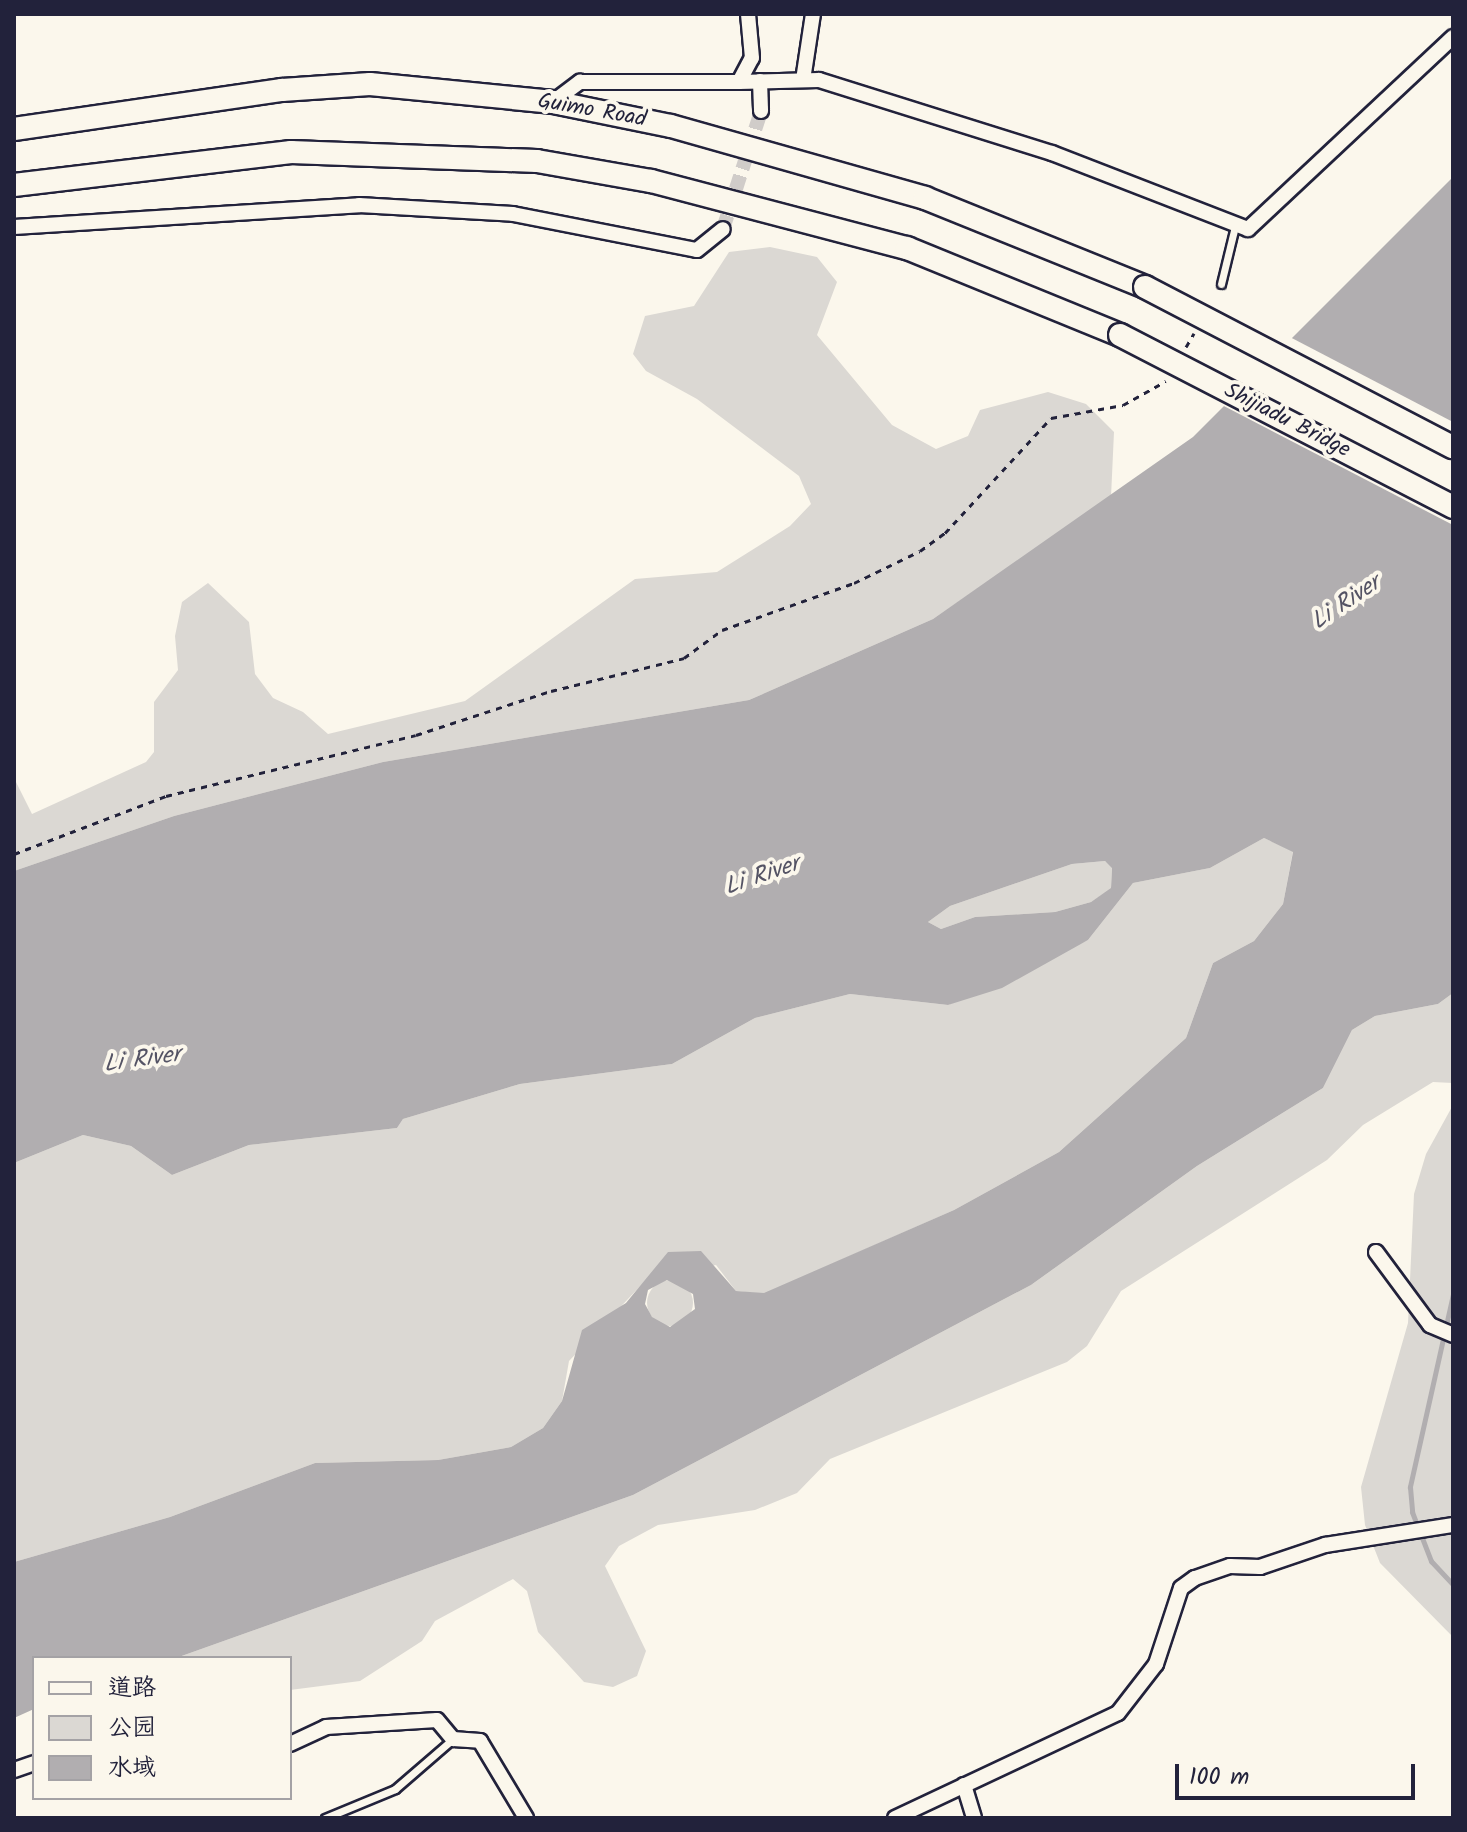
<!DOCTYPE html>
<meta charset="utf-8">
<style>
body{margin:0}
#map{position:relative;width:1467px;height:1832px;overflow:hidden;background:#fbf7ec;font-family:Kalam,"LXGW WenKai TC",sans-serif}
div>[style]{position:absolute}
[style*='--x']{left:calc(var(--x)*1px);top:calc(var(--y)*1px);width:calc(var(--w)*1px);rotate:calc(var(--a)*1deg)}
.green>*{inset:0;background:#dbd8d3}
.round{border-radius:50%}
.water>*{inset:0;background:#b1aeb0}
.pier>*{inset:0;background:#fbf7ec}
.stream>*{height:5px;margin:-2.5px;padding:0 2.5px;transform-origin:2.5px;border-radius:2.5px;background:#b1aeb0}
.street-tunnel>*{height:14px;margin-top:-7px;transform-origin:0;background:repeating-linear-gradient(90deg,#d0ccc9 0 14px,transparent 0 21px)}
.path>*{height:3px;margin-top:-1.5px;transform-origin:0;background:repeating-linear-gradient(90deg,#22223b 0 6px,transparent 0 12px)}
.roads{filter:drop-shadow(2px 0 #22223b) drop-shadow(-2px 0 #22223b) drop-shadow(0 2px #22223b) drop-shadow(0 -2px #22223b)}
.lane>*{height:7px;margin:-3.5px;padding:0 3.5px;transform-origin:3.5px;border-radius:3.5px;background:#fbf7ec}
.street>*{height:14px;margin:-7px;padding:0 7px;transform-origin:7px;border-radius:7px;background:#fbf7ec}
.primary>*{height:22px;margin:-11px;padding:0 11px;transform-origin:11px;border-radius:11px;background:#fbf7ec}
.bridges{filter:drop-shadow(2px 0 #22223b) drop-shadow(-2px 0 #22223b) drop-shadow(0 2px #22223b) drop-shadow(0 -2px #22223b)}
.primary-bridge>*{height:22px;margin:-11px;padding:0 11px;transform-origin:11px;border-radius:11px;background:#fbf7ec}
span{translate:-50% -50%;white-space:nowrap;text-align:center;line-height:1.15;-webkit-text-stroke:8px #fbf7ec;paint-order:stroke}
.street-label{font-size:22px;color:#22223b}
.water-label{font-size:24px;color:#545364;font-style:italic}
.frame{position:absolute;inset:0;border:16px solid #22223b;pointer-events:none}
.legend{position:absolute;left:32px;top:1656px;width:260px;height:144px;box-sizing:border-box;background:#fbf7ec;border:2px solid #a4a2a5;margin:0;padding:10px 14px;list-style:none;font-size:24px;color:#22223b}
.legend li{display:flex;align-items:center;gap:16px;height:40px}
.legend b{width:40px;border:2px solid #a4a2a5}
.scale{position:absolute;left:1175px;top:1764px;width:240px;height:36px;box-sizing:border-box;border:4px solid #22223b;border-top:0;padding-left:10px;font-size:24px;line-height:28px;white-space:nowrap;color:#22223b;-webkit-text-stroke:6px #fbf7ec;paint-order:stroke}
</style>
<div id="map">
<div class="green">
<div style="clip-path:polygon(770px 247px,817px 257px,837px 282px,817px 335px,892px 425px,936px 449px,968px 436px,980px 410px,1048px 392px,1086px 404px,1114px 432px,1111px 497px,933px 619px,749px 700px,383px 762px,174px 816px,14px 871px,14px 778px,32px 814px,146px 762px,154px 752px,154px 702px,178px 670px,175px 636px,182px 602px,208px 583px,249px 622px,255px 674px,273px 698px,303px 712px,328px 734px,465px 701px,635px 579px,717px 572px,790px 526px,811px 504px,799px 476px,697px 399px,646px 371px,633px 354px,645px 316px,694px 306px,729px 252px)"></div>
<div style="clip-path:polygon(1264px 838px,1293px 851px,1283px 904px,1254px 941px,1213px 963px,1186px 1038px,1059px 1152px,954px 1210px,764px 1294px,736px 1291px,716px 1265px,647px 1279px,569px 1361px,562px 1401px,543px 1428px,511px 1447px,438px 1460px,315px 1463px,170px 1517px,14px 1562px,14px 1163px,83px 1135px,131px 1146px,172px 1175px,249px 1145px,397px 1128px,403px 1119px,520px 1084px,672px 1064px,755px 1018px,850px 994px,948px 1005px,1088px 940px,1133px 883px,1210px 868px)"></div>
<div style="clip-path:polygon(1105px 861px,1112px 867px,1111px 889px,1091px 902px,1055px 912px,975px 917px,941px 929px,928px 922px,950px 906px,1072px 864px)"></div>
<div style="clip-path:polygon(1453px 993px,1453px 1083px,1433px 1082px,1363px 1125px,1327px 1160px,1121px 1291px,1087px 1346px,1067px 1362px,830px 1459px,797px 1493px,755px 1510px,658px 1525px,619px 1546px,605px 1566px,646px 1651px,637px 1676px,613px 1687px,584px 1682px,538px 1632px,527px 1591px,513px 1579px,435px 1621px,422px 1641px,360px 1681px,290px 1690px,290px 1658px,176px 1658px,633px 1495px,1031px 1285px,1197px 1166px,1323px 1088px,1352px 1030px,1375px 1016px,1438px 1004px)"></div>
<div style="clip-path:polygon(1453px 1105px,1453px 1637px,1380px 1563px,1365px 1525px,1361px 1487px,1408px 1323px,1414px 1194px,1426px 1154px)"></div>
<div class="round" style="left:647px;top:1280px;width:46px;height:46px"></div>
</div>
<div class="water">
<div style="clip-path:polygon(evenodd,1453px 177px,1453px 993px,1438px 1004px,1375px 1016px,1352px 1030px,1323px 1088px,1197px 1166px,1031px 1285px,633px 1495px,176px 1658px,34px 1658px,34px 1709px,14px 1718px,14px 1562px,170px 1517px,315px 1463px,438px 1460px,511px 1447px,543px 1428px,562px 1401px,582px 1330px,626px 1303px,668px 1252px,701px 1251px,736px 1291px,764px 1293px,954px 1210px,1059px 1152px,1186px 1038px,1213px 963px,1254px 941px,1283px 904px,1293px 852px,1264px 838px,1210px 868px,1133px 883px,1088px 940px,1002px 988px,948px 1005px,850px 994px,755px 1018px,672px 1064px,520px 1084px,403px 1119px,397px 1128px,249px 1145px,172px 1175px,131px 1146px,83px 1135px,14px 1163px,14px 871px,174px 816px,383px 762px,749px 700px,933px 619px,1193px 437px,1453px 177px,1105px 861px,1112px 868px,1111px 888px,1091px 902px,1055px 912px,975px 917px,941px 929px,928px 922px,950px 906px,1072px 864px,1105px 861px,1453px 177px,667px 1280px,693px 1294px,695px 1309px,670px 1327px,652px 1317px,645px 1304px,648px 1290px,667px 1280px)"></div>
</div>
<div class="pier">
<div style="clip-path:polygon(1286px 335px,1453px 422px,1453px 525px,1220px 404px)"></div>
</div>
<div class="stream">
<div style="--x:1453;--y:1294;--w:198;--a:102.6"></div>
<div style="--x:1410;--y:1487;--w:25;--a:85"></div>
<div style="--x:1412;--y:1512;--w:53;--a:68.8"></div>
<div style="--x:1431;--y:1561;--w:33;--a:47"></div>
</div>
<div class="street-tunnel">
<div style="--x:723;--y:229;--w:124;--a:-72.1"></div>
</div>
<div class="path">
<div style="--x:1186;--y:347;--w:16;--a:-60"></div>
<div style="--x:14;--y:854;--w:163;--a:-20.9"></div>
<div style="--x:166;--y:796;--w:257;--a:-13.7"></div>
<div style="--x:416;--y:735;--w:142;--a:-18.1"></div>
<div style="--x:551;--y:691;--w:137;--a:-13.9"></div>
<div style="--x:684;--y:658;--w:47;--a:-36.4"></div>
<div style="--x:722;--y:630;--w:140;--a:-19.6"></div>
<div style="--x:854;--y:583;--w:73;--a:-25.9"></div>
<div style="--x:920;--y:551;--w:31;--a:-36"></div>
<div style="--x:945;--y:533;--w:156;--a:-47.3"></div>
<div style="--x:1051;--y:418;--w:73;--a:-10.2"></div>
<div style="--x:1123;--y:405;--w:49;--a:-29.2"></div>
</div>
<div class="roads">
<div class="lane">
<div style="--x:1221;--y:284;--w:60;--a:-76.4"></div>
<div style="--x:325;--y:1818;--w:76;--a:-22.5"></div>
<div style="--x:395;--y:1789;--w:77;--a:-40.8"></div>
</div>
<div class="street">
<div style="--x:803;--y:80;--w:67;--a:-81.4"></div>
<div style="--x:760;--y:81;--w:30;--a:88"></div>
<div style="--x:739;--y:82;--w:80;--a:-1.4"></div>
<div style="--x:819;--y:80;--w:244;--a:17.4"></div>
<div style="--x:1052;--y:153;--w:210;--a:21.2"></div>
<div style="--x:1248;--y:229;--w:281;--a:-43.1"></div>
<div style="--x:553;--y:102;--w:34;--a:-37"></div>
<div style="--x:580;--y:82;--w:159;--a:0"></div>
<div style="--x:739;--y:82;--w:27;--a:-62"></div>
<div style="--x:752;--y:58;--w:44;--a:-95.2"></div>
<div style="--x:14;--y:227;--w:346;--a:-3.6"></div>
<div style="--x:359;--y:205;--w:154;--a:3.3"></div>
<div style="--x:513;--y:214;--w:187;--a:11.1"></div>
<div style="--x:697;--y:250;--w:33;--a:-39"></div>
<div style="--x:1376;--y:1252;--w:91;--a:53.5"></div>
<div style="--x:1430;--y:1325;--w:25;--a:23"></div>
<div style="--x:290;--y:1744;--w:40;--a:-25"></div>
<div style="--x:326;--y:1727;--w:111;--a:-3.6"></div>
<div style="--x:437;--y:1720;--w:25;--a:50"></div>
<div style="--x:453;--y:1739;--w:27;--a:4"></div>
<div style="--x:480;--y:1741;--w:90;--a:59.1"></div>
<div style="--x:14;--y:1770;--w:21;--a:-19"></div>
<div style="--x:964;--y:1785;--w:34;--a:73"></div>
<div style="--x:895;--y:1818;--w:246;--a:-25.2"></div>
<div style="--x:1118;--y:1713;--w:62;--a:-52.2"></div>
<div style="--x:1156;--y:1664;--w:80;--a:-71.8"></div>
<div style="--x:1181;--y:1588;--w:17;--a:-36"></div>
<div style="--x:1195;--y:1578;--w:37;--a:-19"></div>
<div style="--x:1230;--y:1566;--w:30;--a:2"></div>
<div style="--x:1260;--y:1567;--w:69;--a:-18.7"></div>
<div style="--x:1325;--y:1545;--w:130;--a:-8.9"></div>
</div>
<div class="primary">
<div style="--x:14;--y:129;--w:271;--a:-8.3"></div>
<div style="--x:282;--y:90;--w:88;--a:-3.9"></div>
<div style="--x:370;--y:84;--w:184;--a:5.6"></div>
<div style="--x:553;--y:102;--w:120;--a:11.5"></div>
<div style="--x:671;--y:126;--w:264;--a:15.8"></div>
<div style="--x:925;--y:198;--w:237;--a:22"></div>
<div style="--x:14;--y:185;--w:279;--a:-6.8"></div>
<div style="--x:291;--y:152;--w:246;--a:2.1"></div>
<div style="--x:537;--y:161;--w:116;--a:10"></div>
<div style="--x:651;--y:181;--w:265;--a:14.7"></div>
<div style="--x:907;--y:248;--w:230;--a:22.2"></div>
</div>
</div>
<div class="bridges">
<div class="primary-bridge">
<div style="--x:1145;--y:287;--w:347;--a:27.5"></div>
<div style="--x:1120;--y:335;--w:375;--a:27.3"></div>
</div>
</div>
<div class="street-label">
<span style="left:592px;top:111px;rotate:10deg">Guimo Road</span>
<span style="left:1287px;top:421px;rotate:27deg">Shijiadu Bridge</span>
</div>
<div class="water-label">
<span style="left:1346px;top:603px;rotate:-34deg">Li River</span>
<span style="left:762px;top:876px;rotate:-19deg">Li River</span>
<span style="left:142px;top:1060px;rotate:-8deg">Li River</span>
</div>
<div class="frame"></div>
<ul class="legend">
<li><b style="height:10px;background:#fbf7ec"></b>道路</li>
<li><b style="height:22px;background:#dbd8d3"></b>公园</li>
<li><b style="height:22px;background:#b1aeb0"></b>水域</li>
</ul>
<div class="scale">100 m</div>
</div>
